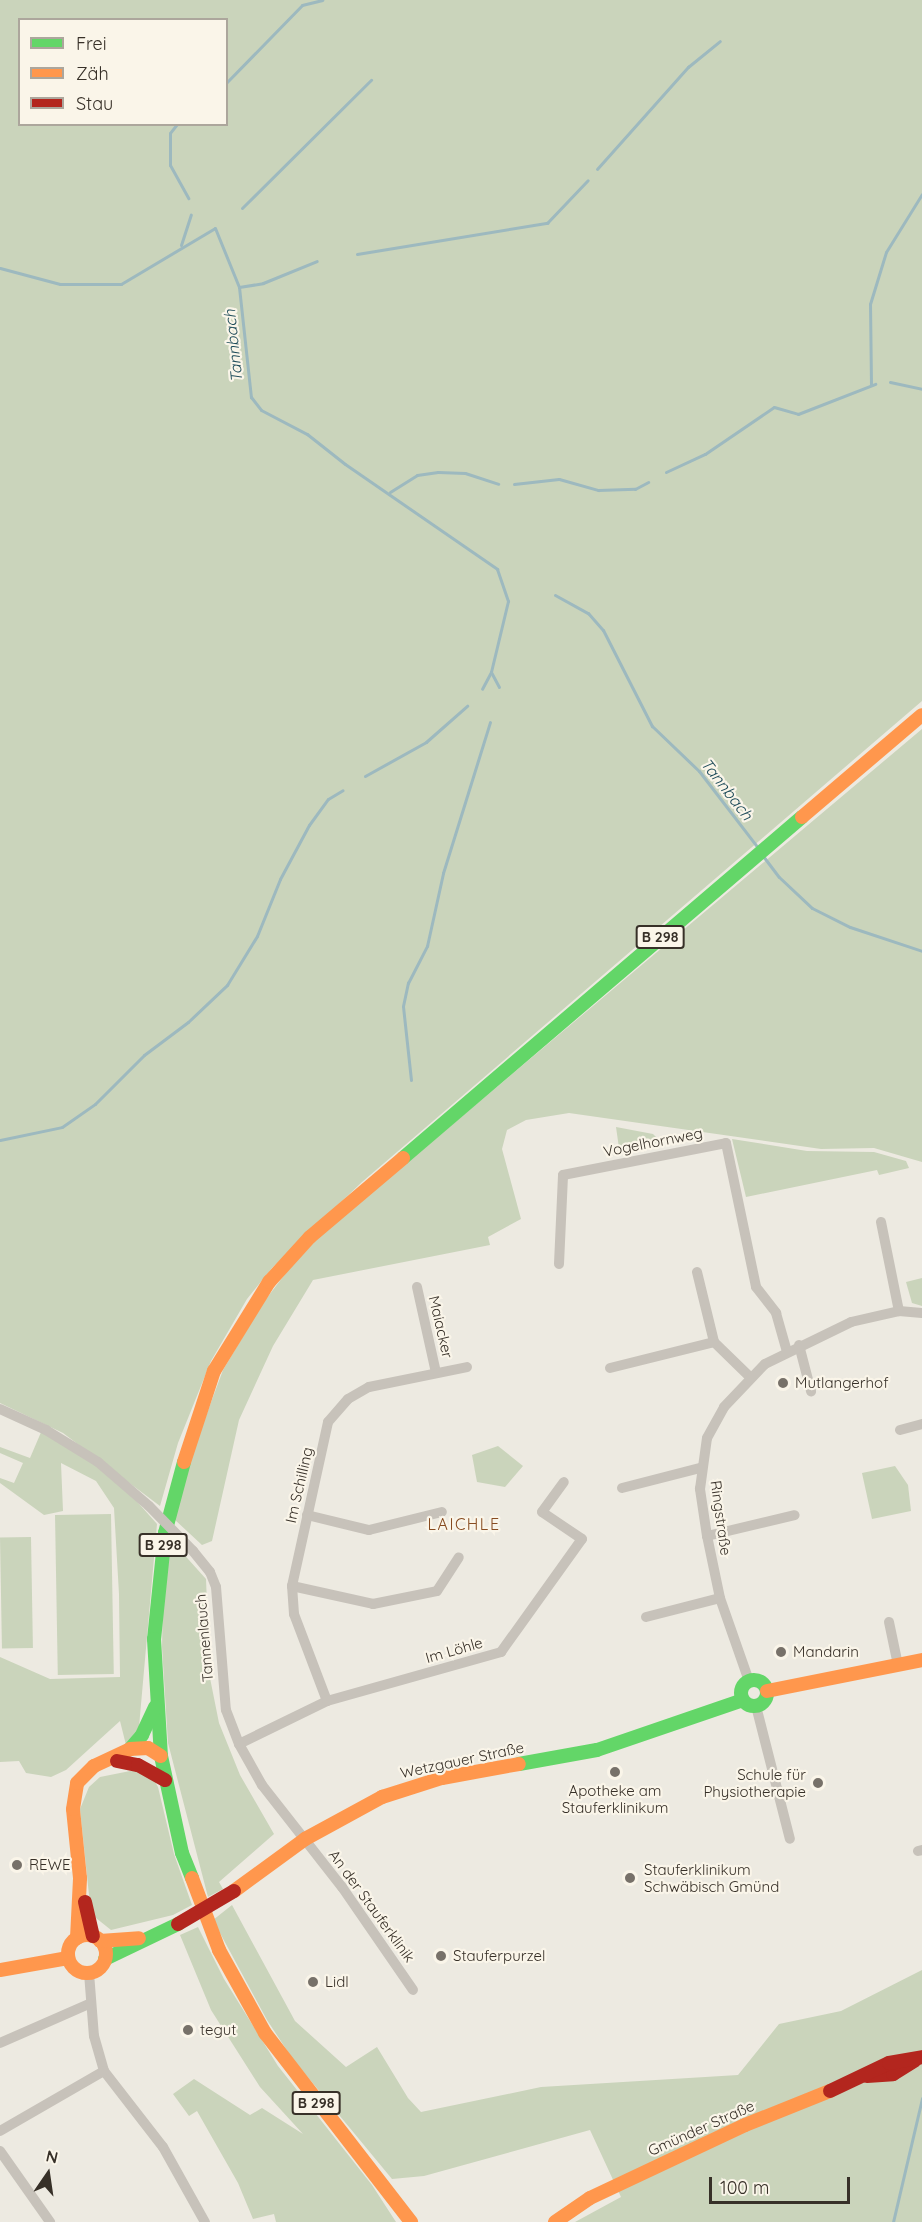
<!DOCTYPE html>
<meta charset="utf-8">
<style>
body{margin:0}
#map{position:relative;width:922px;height:2222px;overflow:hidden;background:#edeae1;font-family:Quicksand,sans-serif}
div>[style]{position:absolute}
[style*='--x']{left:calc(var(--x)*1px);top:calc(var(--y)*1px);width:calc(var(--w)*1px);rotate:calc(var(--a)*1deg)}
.green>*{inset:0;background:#cad4bb;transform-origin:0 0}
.stream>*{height:3px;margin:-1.5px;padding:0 1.5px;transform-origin:1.5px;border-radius:1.5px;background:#9db9bf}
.street>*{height:10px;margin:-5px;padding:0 5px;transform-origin:5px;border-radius:5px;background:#c7c2ba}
.fast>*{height:14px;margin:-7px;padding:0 7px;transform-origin:7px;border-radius:7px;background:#63d668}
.fast>.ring{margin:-7px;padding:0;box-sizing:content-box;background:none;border:14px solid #63d668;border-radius:50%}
.slow>*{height:14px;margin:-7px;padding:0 7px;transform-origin:7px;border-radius:7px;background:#ff974d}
.slow>.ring{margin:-7px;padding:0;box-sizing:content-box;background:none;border:14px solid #ff974d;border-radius:50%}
.jam>*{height:14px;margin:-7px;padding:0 7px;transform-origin:7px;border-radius:7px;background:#b3261e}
.street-bridge>*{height:10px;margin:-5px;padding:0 5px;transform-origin:5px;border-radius:5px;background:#c7c2ba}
.jam-bridge>*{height:14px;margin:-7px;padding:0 7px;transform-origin:7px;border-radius:7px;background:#b3261e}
.dots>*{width:16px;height:16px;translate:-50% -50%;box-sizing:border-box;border:3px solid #faf5e9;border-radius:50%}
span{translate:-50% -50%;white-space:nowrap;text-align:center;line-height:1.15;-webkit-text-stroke:4.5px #faf5e9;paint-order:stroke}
.shield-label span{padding:2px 4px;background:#faf5e9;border:2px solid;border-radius:4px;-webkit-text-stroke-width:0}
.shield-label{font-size:14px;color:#373028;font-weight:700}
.street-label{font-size:15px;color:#373028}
.poi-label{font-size:15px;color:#373028}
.left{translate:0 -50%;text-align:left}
.right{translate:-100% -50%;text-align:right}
.water-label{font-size:16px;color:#1d4b59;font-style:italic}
.neighbourhood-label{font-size:16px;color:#874b20;letter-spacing:1.5px}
.legend{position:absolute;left:18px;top:18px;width:210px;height:108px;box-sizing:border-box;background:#faf5e9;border:2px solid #aca69c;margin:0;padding:8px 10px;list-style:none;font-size:18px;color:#373028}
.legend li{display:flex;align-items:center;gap:12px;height:30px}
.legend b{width:30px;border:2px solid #aca69c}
.north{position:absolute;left:18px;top:2144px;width:60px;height:60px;-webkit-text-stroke:4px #faf5e9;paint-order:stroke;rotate:13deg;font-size:16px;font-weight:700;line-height:24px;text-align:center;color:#373028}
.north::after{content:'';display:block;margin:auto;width:21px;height:27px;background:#373028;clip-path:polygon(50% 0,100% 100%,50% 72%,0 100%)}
.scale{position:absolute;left:709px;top:2177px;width:141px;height:27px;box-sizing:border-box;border:3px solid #373028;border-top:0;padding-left:8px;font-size:18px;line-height:21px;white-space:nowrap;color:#373028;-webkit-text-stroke:4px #faf5e9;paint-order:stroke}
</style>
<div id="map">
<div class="green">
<div style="clip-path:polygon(evenodd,0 0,922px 0,922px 701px,362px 1182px,272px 1268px,247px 1299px,211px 1361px,178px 1443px,160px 1506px,63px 1433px,0 1403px,0 0,20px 20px,226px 20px,226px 124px,20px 124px,20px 20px)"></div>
<div style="clip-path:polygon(922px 729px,922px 1162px,874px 1148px,821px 1149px,569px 1113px,526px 1120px,507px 1130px,502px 1149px,521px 1219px,488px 1237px,490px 1245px,313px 1280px,273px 1346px,239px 1420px,212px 1541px,202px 1545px,174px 1519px,190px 1459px,223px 1370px,263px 1303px,289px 1269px,321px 1235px)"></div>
<div style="clip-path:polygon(616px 1127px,653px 1134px,661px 1142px,619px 1148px)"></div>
<div style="clip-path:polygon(732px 1139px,807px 1151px,874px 1152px,906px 1161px,909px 1168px,879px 1175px,877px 1170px,746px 1197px)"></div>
<div style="clip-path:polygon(922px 1278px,922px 1306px,912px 1303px,906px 1282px)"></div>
<div style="clip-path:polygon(42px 1430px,72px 1447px,125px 1488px,157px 1524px,139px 1727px,126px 1745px,120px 1721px,66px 1770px,51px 1777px,26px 1773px,19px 1761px,0 1762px,0 1657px,50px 1679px,120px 1677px,119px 1594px,114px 1508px,96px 1481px,61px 1463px,63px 1511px,44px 1515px,0 1483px,0 1478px,14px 1483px,23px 1463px,0 1453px,0 1447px,30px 1458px)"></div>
<div style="clip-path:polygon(498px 1446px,523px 1466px,505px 1487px,477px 1482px,472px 1455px)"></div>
<div style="clip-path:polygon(895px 1466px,908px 1485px,911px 1511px,872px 1519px,862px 1473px)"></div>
<div style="left:111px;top:1514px;width:160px;height:56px;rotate:89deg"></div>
<div style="left:31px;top:1537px;width:111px;height:31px;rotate:89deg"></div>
<div style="clip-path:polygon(171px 1540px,206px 1579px,210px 1678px,219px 1723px,240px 1775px,274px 1834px,219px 1882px,223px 1889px,208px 1897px,168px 1743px,162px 1647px,163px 1597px)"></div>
<div style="clip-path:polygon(135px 1770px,153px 1778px,158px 1787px,174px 1854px,192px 1905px,173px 1915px,111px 1930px,91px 1914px,80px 1809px,89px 1787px,100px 1777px)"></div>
<div style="clip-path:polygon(232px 1905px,295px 2021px,346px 2067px,377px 2047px,408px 2098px,421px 2112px,541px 2087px,738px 2075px,779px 2024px,841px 2011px,922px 1970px,922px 2222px,575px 2222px,621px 2197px,590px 2130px,424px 2176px,392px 2179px,292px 2058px,267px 2020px,213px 1920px)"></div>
<div style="clip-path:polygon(198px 1927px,224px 1979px,278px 2066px,372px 2185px,396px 2222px,276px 2222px,274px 2214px,253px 2219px,238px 2183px,197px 2111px,189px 2116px,173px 2094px,194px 2079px,250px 2115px,262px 2108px,303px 2134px,260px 2087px,211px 2010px,180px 1935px)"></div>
</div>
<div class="stream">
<div style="--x:226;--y:83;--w:109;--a:-45.7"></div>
<div style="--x:302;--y:5;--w:21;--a:-14"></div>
<div style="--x:177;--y:124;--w:11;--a:128"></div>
<div style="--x:170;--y:133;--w:32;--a:90"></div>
<div style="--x:170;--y:165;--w:38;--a:61"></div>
<div style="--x:597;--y:169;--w:137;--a:-48.3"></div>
<div style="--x:688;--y:67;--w:41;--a:-39.1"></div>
<div style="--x:242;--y:208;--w:182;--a:-44.8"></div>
<div style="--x:181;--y:245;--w:32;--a:-72"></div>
<div style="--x:357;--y:254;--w:193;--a:-9.3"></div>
<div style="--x:547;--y:223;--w:59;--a:-46.4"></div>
<div style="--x:0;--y:268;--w:62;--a:14.9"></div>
<div style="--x:60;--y:284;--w:61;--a:0"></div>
<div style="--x:121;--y:284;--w:109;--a:-30.8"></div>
<div style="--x:215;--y:228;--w:64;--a:67.9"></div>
<div style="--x:239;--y:287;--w:111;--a:83.8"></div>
<div style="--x:251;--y:397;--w:16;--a:52"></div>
<div style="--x:261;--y:410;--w:52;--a:27.6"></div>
<div style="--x:307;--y:434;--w:48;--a:38.3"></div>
<div style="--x:345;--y:464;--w:185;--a:34.6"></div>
<div style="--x:497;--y:569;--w:34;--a:71"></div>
<div style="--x:508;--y:601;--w:73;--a:103.5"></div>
<div style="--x:491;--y:672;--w:19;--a:118"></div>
<div style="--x:239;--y:287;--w:24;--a:-9"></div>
<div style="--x:263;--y:283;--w:58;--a:-22.2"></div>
<div style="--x:890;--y:382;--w:33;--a:12"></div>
<div style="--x:871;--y:385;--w:81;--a:-90.7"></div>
<div style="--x:870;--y:304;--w:54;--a:-72.9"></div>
<div style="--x:886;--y:252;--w:68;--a:-58.2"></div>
<div style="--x:666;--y:472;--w:43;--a:-24.8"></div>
<div style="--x:705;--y:454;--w:83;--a:-34.3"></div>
<div style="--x:774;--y:407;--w:25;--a:16"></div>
<div style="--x:798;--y:414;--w:83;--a:-21.3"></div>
<div style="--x:514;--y:484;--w:45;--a:-6.3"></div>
<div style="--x:559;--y:479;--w:41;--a:15.8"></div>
<div style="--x:598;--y:490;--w:37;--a:-2"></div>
<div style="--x:635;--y:489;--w:15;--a:-28"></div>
<div style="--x:390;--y:492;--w:32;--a:-32"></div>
<div style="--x:417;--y:475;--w:21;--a:-8"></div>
<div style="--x:438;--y:472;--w:27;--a:2"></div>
<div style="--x:465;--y:473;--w:35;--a:18"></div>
<div style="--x:555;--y:595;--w:38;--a:29"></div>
<div style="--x:588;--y:613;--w:23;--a:49"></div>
<div style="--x:603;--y:630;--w:108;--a:63"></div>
<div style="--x:652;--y:726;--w:65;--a:43.8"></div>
<div style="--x:699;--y:771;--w:97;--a:52.5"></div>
<div style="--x:491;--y:672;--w:17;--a:62"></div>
<div style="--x:365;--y:776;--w:70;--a:-29.1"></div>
<div style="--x:426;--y:742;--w:55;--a:-41.3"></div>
<div style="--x:763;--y:856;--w:26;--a:53"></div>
<div style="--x:779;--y:877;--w:45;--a:43.2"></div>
<div style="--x:812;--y:908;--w:42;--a:26.6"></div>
<div style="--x:850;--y:927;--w:76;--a:18.4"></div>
<div style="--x:411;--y:1080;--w:74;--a:-96.2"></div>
<div style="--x:403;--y:1006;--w:24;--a:-78"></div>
<div style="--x:408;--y:983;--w:42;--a:-62.8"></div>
<div style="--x:427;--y:946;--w:75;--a:-77.6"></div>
<div style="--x:443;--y:873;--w:158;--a:-72.7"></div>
<div style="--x:0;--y:1140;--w:63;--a:-11.8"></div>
<div style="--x:62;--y:1127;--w:40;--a:-34.9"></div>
<div style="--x:95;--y:1104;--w:69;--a:-45"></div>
<div style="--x:144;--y:1055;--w:55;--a:-36.9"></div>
<div style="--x:188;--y:1022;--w:54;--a:-43.5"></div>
<div style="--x:227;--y:985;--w:57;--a:-58.5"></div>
<div style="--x:257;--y:936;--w:61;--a:-68"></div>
<div style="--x:280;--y:879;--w:61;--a:-61.8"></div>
<div style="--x:309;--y:825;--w:32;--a:-54"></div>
<div style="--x:328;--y:799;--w:17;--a:-31"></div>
<div style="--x:893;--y:2222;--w:127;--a:-76.8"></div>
</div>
<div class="street">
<div style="--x:881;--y:1222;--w:91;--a:78.6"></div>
<div style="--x:559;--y:1264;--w:89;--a:-87.4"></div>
<div style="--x:563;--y:1175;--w:166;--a:-11.1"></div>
<div style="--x:726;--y:1143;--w:147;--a:78.2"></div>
<div style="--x:756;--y:1287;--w:33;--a:52"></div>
<div style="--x:776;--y:1313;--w:41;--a:74.2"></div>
<div style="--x:697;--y:1272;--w:72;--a:76.3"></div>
<div style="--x:714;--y:1342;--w:50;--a:44.2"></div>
<div style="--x:417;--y:1287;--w:88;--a:77.5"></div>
<div style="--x:799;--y:1345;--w:48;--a:75.4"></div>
<div style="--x:610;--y:1368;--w:107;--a:-14"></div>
<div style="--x:0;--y:1409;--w:51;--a:24.5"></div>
<div style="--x:46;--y:1430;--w:61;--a:31.6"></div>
<div style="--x:98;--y:1462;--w:67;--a:40.8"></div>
<div style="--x:900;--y:1430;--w:23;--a:-15"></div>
<div style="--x:622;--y:1488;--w:81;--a:-14.4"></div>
<div style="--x:307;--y:1515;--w:64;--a:13.6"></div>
<div style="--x:369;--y:1530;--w:75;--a:-13.9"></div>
<div style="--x:707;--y:1536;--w:90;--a:-13.4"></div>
<div style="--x:193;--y:1551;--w:27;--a:51"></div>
<div style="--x:210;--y:1572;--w:16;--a:68"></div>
<div style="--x:216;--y:1587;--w:123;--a:85.4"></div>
<div style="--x:226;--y:1710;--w:36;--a:69"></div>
<div style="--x:239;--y:1744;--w:47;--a:60.7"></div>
<div style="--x:262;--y:1785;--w:130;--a:51.9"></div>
<div style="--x:342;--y:1887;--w:125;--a:55.4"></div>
<div style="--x:292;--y:1586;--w:83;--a:12.5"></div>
<div style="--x:373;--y:1604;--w:65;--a:-11.5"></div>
<div style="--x:437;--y:1591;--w:40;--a:-57.1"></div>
<div style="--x:646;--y:1617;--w:76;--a:-14.4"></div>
<div style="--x:889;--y:1622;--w:44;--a:78.2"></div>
<div style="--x:749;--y:1681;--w:88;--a:-109.3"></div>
<div style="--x:720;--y:1598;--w:63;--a:-101.8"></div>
<div style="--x:707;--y:1536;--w:48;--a:-98.5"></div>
<div style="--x:700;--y:1489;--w:51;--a:-82.2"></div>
<div style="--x:707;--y:1438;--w:35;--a:-61"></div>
<div style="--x:724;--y:1407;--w:59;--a:-46.4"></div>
<div style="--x:765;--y:1364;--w:96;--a:-26"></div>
<div style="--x:851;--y:1322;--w:49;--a:-12.9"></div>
<div style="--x:899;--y:1311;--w:23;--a:5"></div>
<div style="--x:327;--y:1701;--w:93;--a:-110.8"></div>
<div style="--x:294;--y:1614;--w:28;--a:-94"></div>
<div style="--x:292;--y:1586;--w:168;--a:-77.6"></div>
<div style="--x:328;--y:1422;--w:30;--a:-49"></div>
<div style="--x:348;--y:1399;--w:24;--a:-30"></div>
<div style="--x:369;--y:1387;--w:100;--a:-11.5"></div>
<div style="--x:756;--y:1706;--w:137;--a:75.7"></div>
<div style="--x:239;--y:1744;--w:98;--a:-26"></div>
<div style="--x:327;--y:1701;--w:181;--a:-15.7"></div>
<div style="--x:501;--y:1652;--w:139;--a:-54.4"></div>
<div style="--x:582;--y:1539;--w:48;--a:-146"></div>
<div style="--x:542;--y:1512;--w:37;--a:-54"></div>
<div style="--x:918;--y:1851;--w:4;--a:-14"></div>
<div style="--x:89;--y:1973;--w:63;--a:85.5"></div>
<div style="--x:94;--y:2036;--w:36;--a:74"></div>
<div style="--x:104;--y:2071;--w:96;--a:52.2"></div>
<div style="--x:163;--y:2147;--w:86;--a:60.8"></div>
<div style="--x:0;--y:2043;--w:97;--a:-23.7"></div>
<div style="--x:0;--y:2131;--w:120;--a:-30"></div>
<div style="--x:0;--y:2151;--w:87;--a:54.8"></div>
</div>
<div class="fast">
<div style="--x:403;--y:1158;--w:525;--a:-40.52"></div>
<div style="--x:184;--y:1462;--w:73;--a:105"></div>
<div style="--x:165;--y:1533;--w:107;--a:95.9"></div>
<div style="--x:154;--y:1639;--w:117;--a:86.6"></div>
<div style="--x:161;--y:1756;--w:99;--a:77.8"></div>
<div style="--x:182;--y:1853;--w:27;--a:68"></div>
<div class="ring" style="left:741px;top:1680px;width:12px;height:12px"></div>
<div style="--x:130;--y:1749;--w:18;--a:-49"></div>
<div style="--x:142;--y:1735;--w:31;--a:-65"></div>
<div style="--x:519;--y:1764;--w:79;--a:-10.2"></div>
<div style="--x:597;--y:1750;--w:154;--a:-18.9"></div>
<div style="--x:105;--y:1959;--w:81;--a:-25.6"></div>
</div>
<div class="slow">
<div style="--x:802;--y:817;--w:157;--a:-40.4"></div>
<div style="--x:184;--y:1462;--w:96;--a:-71.8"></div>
<div style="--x:214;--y:1371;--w:105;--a:-58.3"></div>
<div style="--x:269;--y:1282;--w:61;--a:-47.7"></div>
<div style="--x:310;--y:1237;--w:122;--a:-40.3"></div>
<div style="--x:767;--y:1691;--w:158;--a:-11.3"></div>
<div style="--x:192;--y:1878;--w:77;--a:69.4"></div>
<div style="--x:219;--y:1950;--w:95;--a:61"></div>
<div style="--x:265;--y:2033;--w:239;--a:52.3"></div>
<div style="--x:234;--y:1891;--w:88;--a:-36.2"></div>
<div style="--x:305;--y:1839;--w:88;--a:-28.6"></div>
<div style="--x:382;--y:1797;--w:63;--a:-17.6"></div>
<div style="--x:442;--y:1778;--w:78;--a:-10.3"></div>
<div class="ring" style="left:68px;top:1935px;width:24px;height:24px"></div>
<div style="--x:77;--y:1938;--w:60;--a:-87.1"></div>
<div style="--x:80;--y:1878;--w:69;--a:-95.8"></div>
<div style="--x:73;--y:1809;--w:26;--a:-81"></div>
<div style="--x:77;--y:1783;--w:24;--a:-45"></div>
<div style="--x:94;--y:1766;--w:40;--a:-25"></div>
<div style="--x:130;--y:1749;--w:18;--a:-3"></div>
<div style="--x:148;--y:1748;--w:15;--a:32"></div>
<div style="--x:100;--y:1941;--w:39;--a:-4"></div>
<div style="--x:0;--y:1970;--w:69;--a:-10"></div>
<div style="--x:555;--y:2222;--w:42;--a:-34.4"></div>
<div style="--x:590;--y:2198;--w:171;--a:-25.2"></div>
<div style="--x:745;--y:2125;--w:92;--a:-21.8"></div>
</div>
<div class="jam">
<div style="--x:117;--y:1761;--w:21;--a:11"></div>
<div style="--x:138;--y:1765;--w:31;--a:29"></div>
<div style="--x:85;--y:1902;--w:35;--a:77"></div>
<div style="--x:867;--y:2076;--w:26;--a:-4"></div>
<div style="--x:893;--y:2074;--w:26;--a:-32"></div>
<div style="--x:830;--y:2091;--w:65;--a:-25.4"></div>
<div style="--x:889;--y:2063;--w:34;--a:-10"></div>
</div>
<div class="street-bridge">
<div style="--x:149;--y:1506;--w:63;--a:45.6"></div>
</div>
<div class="jam-bridge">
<div style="--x:178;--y:1924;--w:65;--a:-30.5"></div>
</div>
<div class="dots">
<div style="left:783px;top:1383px;background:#777169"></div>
<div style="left:781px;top:1652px;background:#777169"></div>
<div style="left:615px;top:1772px;background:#777169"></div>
<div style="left:818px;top:1783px;background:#777169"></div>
<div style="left:17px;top:1865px;background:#777169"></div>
<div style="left:630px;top:1878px;background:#777169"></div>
<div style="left:441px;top:1956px;background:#777169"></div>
<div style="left:313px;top:1982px;background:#777169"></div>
<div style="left:188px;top:2030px;background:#777169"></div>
</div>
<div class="shield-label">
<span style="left:660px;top:937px">B 298</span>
<span style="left:163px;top:1545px">B 298</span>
<span style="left:316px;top:2103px">B 298</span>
</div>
<div class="street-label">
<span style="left:653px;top:1142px;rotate:-11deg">Vogelhornweg</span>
<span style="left:441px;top:1327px;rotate:77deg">Maiacker</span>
<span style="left:299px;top:1485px;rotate:-77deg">Im Schilling</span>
<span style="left:721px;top:1518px;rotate:82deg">Ringstraße</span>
<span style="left:204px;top:1638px;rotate:-95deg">Tannenlauch</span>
<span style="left:454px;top:1650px;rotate:-16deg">Im Löhle</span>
<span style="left:462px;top:1760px;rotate:-12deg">Wetzgauer Straße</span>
<span style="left:372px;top:1906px;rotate:54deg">An der Stauferklinik</span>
<span style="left:701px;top:2128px;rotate:-24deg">Gmünder Straße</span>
</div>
<div class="poi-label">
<span class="left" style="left:795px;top:1383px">Mutlangerhof</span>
<span class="left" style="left:793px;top:1652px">Mandarin</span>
<span class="right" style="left:806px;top:1783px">Schule für<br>Physiotherapie</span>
<span style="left:615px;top:1799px">Apotheke am<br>Stauferklinikum</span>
<span class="left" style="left:29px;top:1865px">REWE</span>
<span class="left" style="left:644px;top:1878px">Stauferklinikum<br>Schwäbisch Gmünd</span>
<span class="left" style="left:453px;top:1956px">Stauferpurzel</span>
<span class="left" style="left:325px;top:1982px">Lidl</span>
<span class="left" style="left:200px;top:2030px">tegut</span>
</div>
<div class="water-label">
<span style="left:233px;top:346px;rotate:-96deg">Tannbach</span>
<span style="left:727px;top:789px;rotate:52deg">Tannbach</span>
</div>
<div class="neighbourhood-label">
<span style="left:464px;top:1524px">LAICHLE</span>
</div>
<ul class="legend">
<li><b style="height:8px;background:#63d668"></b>Frei</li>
<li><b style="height:8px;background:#ff974d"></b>Zäh</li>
<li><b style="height:8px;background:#b3261e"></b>Stau</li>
</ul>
<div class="north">N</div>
<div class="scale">100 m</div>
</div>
